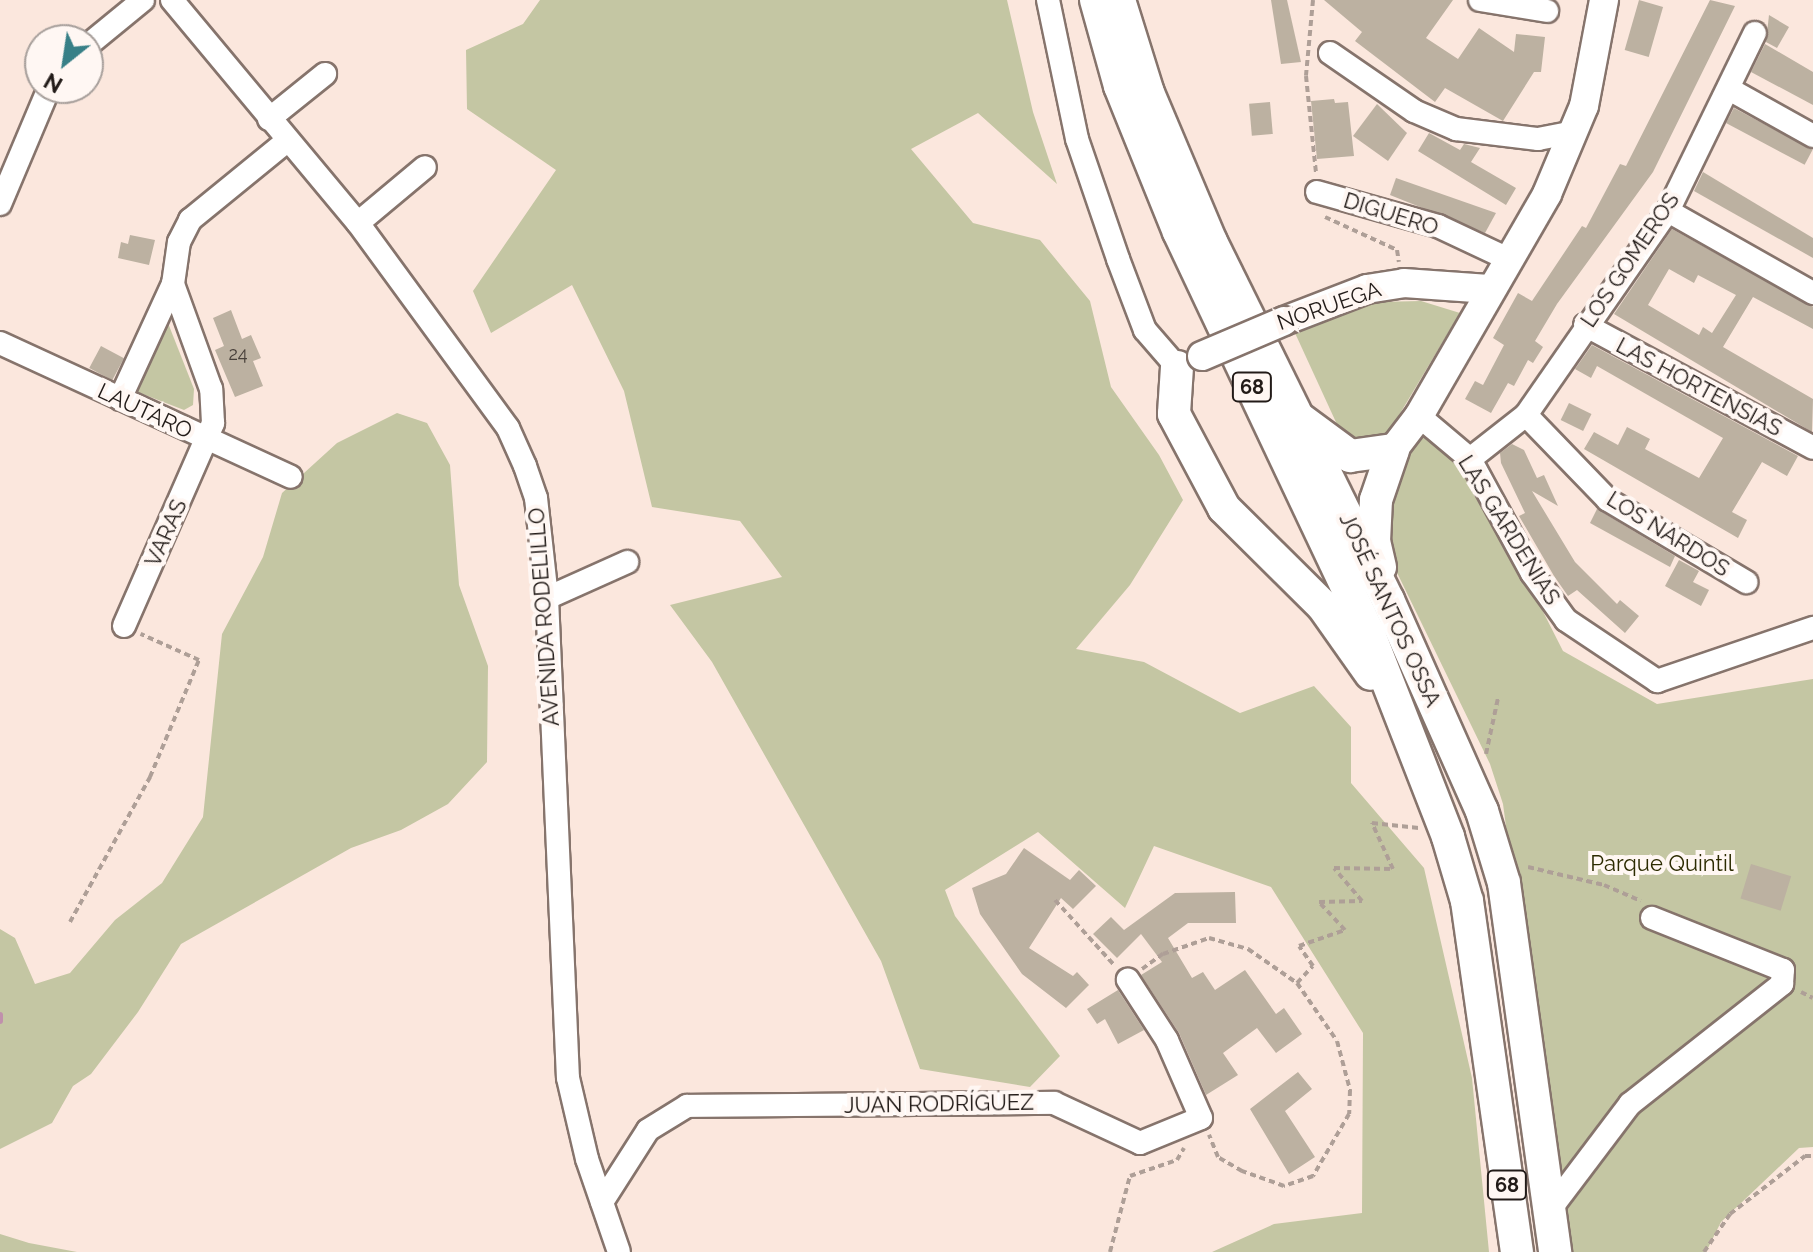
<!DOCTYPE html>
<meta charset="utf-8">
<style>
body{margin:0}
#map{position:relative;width:1813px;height:1252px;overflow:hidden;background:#fbe7dd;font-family:Raleway,sans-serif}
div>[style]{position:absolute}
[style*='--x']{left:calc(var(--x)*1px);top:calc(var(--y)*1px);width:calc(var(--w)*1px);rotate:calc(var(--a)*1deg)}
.green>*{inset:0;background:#c4c6a3}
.stream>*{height:6px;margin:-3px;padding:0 3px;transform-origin:3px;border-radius:3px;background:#c090ac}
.building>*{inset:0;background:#bcb1a1;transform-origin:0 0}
.path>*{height:4px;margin-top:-2px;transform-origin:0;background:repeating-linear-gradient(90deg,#ae9f97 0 6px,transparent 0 10px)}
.roads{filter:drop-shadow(2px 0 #86746c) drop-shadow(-2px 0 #86746c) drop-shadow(0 2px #86746c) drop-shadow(0 -2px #86746c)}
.minor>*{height:22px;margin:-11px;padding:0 11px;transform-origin:11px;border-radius:11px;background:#fff}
.major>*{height:28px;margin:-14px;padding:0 14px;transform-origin:14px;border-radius:14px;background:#fff}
.highway>*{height:32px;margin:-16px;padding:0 16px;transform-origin:16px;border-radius:16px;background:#fff}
.bridges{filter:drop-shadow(2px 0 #86746c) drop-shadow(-2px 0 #86746c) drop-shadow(0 2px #86746c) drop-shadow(0 -2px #86746c)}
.major-bridge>*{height:28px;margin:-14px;padding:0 14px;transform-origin:14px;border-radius:14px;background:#fff}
span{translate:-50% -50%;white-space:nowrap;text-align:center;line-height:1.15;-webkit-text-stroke:8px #fff7f3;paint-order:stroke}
.number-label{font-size:18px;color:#48403a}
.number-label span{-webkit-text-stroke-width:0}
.shield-label span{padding:2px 6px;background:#fff7f3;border:2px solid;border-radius:6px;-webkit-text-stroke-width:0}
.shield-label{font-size:20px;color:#221b18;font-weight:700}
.street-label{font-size:22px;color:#221b18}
.park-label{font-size:22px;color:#2c2b01}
.north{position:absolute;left:24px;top:24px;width:80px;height:80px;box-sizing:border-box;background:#fff7f3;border:2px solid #a79f9b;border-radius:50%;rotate:210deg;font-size:22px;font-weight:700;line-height:32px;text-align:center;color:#221b18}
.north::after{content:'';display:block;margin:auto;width:28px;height:36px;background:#388087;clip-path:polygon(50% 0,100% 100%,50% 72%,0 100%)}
</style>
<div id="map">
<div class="green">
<div style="clip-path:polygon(540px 0,1007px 0,1033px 112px,1057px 184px,978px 113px,911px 149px,973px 223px,1040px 240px,1090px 301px,1111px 387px,1159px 455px,1183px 500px,1130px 585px,1076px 649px,1144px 662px,1240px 713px,1314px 686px,1351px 727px,1351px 783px,1424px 868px,1472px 1078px,1489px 1252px,1212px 1252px,1274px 1224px,1362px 1213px,1363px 1033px,1271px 887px,1154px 846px,1125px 908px,1038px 832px,945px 890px,955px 916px,1060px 1056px,1030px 1087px,920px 1069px,881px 961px,712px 662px,670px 605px,782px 577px,740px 521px,652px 507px,624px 391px,572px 285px,491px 333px,473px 291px,556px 170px,467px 109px,466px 50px,523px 24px)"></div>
<div style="clip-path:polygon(1421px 301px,1460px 313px,1386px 437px,1346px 444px,1295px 333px,1337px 312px,1377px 302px)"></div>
<div style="clip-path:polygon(166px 318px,194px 389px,193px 405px,184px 410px,135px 391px)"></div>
<div style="clip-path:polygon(397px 413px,427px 423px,450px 465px,459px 585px,488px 666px,487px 762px,448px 804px,401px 830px,351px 848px,181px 944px,138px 1012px,91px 1074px,73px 1086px,52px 1123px,0 1149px,0 929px,15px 938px,35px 984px,70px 973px,115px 920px,162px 883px,203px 817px,222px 634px,263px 557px,282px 493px,337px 443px)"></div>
<div style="clip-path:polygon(1421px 426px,1467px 462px,1563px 651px,1657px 704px,1813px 679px,1813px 1147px,1799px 1148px,1721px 1222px,1706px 1252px,1563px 1252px,1503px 804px,1490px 764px,1386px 550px,1379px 499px)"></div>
<div style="clip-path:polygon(0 1234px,29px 1243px,77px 1252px,0 1252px)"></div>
</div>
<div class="stream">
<div style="--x:0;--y:1015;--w:6;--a:90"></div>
</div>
<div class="building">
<div style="clip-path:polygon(1271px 0,1287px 0,1301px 62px,1281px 64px)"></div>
<div style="clip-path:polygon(1324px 0,1453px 0,1426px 38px,1458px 59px,1479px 28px,1514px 52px,1516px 34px,1545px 37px,1541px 72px,1534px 72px,1503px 121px,1445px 88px,1435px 102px,1355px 41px,1362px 32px)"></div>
<div style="left:1639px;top:0;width:25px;height:52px;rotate:16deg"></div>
<div style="clip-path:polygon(1710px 0,1735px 6px,1653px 172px,1557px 304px,1535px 341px,1543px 347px,1533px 363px,1528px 360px,1514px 386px,1508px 383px,1491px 413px,1465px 399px,1475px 381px,1483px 385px,1504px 345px,1493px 338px,1518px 293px,1532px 301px,1582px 226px,1586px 228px,1620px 164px,1626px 166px)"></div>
<div style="clip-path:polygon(1769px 15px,1789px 27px,1777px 48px,1766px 42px)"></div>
<div style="clip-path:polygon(1765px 44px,1813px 72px,1813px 105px,1751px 72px)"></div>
<div style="clip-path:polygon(1334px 99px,1335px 103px,1348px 102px,1354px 156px,1317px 159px,1311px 101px)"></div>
<div style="left:1270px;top:102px;width:32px;height:21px;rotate:85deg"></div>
<div style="clip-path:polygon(1377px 104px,1407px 133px,1388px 161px,1353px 136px)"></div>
<div style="left:1734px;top:108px;width:89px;height:17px;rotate:28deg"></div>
<div style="clip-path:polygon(1429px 133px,1460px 150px,1464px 144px,1480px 148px,1471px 162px,1516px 188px,1506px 205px,1418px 151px)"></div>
<div style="clip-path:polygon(1703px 172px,1813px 238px,1813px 258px,1694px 191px)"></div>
<div style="clip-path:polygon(1396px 178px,1496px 213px,1485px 233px,1390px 195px)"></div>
<div style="clip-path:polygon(evenodd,1672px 229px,1813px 307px,1813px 329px,1753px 297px,1723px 347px,1813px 399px,1812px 432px,1614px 314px,1672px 229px,1669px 269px,1694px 283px,1698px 275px,1736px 295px,1712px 333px,1703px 327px,1699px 335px,1648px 305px,1669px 269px)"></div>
<div style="clip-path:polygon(130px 235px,155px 240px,149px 265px,118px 258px,121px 242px,128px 244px)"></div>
<div style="clip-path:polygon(231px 310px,242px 339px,251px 335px,261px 358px,253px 361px,263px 386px,235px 397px,215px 350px,224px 346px,213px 318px)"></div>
<div style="clip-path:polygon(1592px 345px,1798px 456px,1787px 476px,1762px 462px,1732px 512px,1747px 520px,1738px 538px,1584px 449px,1594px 432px,1618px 445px,1627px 427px,1650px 439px,1645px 449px,1699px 478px,1723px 438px,1597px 366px,1591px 378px,1575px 369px)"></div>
<div style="left:101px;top:346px;width:26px;height:25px;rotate:28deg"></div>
<div style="left:1569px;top:403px;width:25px;height:19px;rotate:26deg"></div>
<div style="clip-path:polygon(1512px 444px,1524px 450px,1537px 478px,1544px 475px,1558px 506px,1532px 491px,1575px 562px,1617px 604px,1620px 600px,1639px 616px,1625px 633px,1577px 590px,1568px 596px,1554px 576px,1519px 516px,1525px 513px,1501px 463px,1500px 453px)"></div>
<div style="clip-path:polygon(1597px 509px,1675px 556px,1670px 567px,1590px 523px)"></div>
<div style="clip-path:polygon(1679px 560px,1699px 571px,1693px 582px,1709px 590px,1701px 606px,1665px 586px)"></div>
<div style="clip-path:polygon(1024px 848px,1070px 880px,1079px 870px,1096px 886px,1073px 909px,1061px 898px,1029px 948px,1073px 976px,1077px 972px,1089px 985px,1066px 1008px,1022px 974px,980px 914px,972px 888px,1006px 874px)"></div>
<div style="left:1751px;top:864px;width:42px;height:36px;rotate:17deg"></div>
<div style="clip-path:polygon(1235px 892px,1236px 923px,1188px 923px,1168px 938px,1192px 978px,1203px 972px,1215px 990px,1245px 970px,1276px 1014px,1284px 1008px,1302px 1034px,1276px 1053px,1257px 1028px,1223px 1053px,1238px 1075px,1206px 1095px,1179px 1033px,1141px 975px,1162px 962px,1141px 934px,1117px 958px,1093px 934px,1111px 917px,1124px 930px,1175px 893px)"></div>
<div style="clip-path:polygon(1118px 990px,1144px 1030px,1118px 1044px,1105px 1019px,1097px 1024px,1087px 1009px)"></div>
<div style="clip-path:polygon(1298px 1072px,1312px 1089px,1285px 1111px,1315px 1157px,1289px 1174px,1250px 1109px)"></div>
</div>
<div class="path">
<div style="--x:1313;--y:0;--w:76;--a:95.3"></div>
<div style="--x:1306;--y:76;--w:98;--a:84.1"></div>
<div style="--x:1325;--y:217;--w:79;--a:24.6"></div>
<div style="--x:1397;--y:250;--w:12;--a:81"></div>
<div style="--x:1486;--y:754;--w:57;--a:-77.9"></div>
<div style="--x:1528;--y:867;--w:78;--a:13.3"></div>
<div style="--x:1604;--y:885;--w:40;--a:23.4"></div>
<div style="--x:1055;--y:900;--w:89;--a:47.7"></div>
<div style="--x:70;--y:922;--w:166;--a:-61.1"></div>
<div style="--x:150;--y:777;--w:127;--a:-67.3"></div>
<div style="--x:199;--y:660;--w:64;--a:-155.9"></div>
<div style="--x:1142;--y:969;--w:26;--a:-36"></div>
<div style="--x:1163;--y:954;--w:49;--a:-19.2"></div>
<div style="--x:1209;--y:938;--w:41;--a:15.8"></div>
<div style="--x:1248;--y:949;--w:60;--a:34.8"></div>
<div style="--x:1297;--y:983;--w:70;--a:55.4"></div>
<div style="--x:1337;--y:1041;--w:51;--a:75.1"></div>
<div style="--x:1350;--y:1090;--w:24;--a:92"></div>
<div style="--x:1349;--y:1114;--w:72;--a:120.1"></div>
<div style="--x:1313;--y:1176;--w:31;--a:161"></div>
<div style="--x:1284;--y:1186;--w:45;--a:-160.3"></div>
<div style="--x:1242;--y:1171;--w:28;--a:-150"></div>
<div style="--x:1218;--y:1157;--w:24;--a:-112"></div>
<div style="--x:1297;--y:983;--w:23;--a:-47"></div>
<div style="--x:1313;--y:966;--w:24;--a:-125"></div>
<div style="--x:1299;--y:946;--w:49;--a:-19.2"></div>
<div style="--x:1345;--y:930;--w:38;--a:-133"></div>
<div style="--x:1319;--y:902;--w:43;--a:-1.3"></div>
<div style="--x:1362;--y:901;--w:43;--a:-130.3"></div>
<div style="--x:1334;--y:868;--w:59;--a:1"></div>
<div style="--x:1393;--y:869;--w:51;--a:-114.5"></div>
<div style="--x:1372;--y:823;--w:47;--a:6.1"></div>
<div style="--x:1801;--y:992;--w:13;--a:27"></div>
<div style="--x:1110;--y:1252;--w:79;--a:-75.3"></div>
<div style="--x:1130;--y:1176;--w:50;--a:-18.8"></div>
<div style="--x:1177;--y:1160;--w:14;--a:-60"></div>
<div style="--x:1704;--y:1252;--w:46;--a:-55.6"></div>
<div style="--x:1730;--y:1214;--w:95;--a:-37.7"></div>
<div style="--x:1805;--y:1156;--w:8;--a:0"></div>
</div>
<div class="roads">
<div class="minor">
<div style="--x:172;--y:0;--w:290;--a:50.2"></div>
<div style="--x:358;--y:223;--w:254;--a:53.8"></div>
<div style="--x:508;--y:428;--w:42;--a:65.9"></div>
<div style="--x:525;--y:466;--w:34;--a:71"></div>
<div style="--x:536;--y:498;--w:101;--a:83.7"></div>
<div style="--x:547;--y:598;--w:480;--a:87.5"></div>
<div style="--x:568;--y:1078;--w:83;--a:76.8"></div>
<div style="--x:587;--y:1159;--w:98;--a:71"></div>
<div style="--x:1048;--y:0;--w:142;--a:78.2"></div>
<div style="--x:1077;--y:139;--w:127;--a:71.1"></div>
<div style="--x:1118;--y:259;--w:76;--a:69.2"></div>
<div style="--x:1145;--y:330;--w:49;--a:49.1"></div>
<div style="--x:1480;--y:0;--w:68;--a:9.3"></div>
<div style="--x:88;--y:45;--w:71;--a:-39.3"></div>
<div style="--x:1330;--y:53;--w:102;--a:34.6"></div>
<div style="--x:1414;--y:111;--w:46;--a:23.2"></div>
<div style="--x:1456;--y:129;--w:83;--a:7"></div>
<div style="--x:1538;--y:139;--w:37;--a:-11"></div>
<div style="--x:1729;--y:89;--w:96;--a:29.2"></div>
<div style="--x:269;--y:119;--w:72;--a:-38.8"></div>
<div style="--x:1317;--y:192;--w:126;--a:15.7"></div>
<div style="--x:1438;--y:226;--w:77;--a:25.2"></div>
<div style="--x:0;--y:204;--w:126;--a:-67.1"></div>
<div style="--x:1668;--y:211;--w:167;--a:29.5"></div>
<div style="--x:358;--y:223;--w:87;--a:-39.9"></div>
<div style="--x:1585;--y:325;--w:259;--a:28.3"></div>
<div style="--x:0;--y:343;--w:320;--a:24.7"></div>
<div style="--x:120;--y:399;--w:127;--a:-65.3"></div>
<div style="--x:173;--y:284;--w:42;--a:-81.9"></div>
<div style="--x:179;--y:242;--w:25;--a:-63"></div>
<div style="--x:190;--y:220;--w:125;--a:-39.2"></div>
<div style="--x:1526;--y:415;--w:118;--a:46"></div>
<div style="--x:1608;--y:500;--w:161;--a:30.7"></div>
<div style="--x:1419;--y:416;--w:67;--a:40.1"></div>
<div style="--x:1470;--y:459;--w:130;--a:61.5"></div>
<div style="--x:1532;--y:573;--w:58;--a:54.1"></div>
<div style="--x:1566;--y:620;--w:110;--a:33.8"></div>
<div style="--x:1657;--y:681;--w:165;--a:-18.8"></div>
<div style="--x:1470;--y:459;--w:71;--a:-38.2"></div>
<div style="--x:1526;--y:415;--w:249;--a:-55.2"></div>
<div style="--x:1668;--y:211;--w:198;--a:-64"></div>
<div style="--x:547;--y:598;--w:88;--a:-24.2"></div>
<div style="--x:124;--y:626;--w:222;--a:-66.3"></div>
<div style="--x:213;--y:423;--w:34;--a:-93"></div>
<div style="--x:211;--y:389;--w:112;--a:-109.9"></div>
<div style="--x:602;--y:1202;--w:85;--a:-57.4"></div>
<div style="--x:648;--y:1130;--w:46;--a:-31.6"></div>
<div style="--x:687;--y:1106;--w:367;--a:-0.5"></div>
<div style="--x:1054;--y:1103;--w:95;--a:24.9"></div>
<div style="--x:1140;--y:1143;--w:66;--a:-22.3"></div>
<div style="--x:1201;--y:1118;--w:85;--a:-113.6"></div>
<div style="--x:1167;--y:1040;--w:72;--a:-123"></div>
<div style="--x:1549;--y:1211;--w:134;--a:-52.9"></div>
<div style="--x:1630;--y:1104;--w:194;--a:-38.3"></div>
<div style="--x:1782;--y:984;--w:14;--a:-86"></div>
<div style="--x:1783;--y:970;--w:141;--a:-158.3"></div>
</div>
<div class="major">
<div style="--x:1284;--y:321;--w:89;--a:-21.1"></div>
<div style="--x:1367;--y:289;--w:37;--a:-9"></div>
<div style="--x:1404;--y:283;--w:85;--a:4"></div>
<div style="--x:1393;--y:450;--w:43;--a:-52.6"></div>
<div style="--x:1419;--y:416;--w:256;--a:-60"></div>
<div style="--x:1547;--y:194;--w:95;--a:-67.2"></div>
<div style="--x:1584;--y:106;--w:108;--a:-79.3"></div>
</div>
<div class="highway">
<div style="--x:1096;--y:0;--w:89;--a:74.4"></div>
<div style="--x:1120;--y:86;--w:157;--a:68"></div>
<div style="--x:1179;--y:232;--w:445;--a:64.7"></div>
<div style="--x:1369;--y:634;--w:218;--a:68.7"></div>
<div style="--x:1448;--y:837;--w:67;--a:73.5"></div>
<div style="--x:1467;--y:901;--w:355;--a:81.9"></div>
<div style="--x:1119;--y:0;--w:97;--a:72.7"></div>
<div style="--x:1148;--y:93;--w:162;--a:67.1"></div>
<div style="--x:1211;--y:242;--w:399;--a:63.7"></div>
<div style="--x:1388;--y:600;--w:231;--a:66"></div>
<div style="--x:1482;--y:811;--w:75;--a:73"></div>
<div style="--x:1504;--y:883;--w:373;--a:82.1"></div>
<div style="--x:1177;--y:367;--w:47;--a:93.7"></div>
<div style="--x:1174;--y:414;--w:106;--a:62"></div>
<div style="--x:1224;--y:508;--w:139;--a:44.7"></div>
<div style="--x:1323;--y:606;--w:83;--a:54.8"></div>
<div style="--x:1301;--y:420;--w:61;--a:36.3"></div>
<div style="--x:1350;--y:456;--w:43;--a:-7.9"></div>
<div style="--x:1380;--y:567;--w:26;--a:-103"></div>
<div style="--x:1374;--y:542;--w:42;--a:-87.3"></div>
<div style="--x:1376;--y:500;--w:53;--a:-71.2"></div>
</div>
</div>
<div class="bridges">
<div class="major-bridge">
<div style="--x:1202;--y:356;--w:89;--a:-23.1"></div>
</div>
</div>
<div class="number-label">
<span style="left:238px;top:354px">24</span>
</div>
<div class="shield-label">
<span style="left:1252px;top:387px">68</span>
<span style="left:1507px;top:1185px">68</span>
</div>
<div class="street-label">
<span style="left:1391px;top:214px;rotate:17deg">DIGUERO</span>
<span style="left:1630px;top:260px;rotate:-56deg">LOS GOMEROS</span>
<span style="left:1329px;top:306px;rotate:-19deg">NORUEGA</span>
<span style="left:1699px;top:387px;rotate:28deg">LAS HORTENSIAS</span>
<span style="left:145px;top:411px;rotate:25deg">LAUTARO</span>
<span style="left:1509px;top:530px;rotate:58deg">LAS GARDENIAS</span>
<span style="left:166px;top:533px;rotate:-66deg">VARAS</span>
<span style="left:1668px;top:534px;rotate:32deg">LOS NARDOS</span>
<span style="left:1390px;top:610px;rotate:65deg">JOSÉ SANTOS OSSA</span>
<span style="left:544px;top:617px;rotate:-94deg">AVENIDA RODELILLO</span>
<span style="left:939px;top:1104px;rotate:-1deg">JUAN RODRÍGUEZ</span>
</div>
<div class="park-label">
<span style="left:1662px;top:864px">Parque Quintil</span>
</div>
<div class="north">N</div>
</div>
